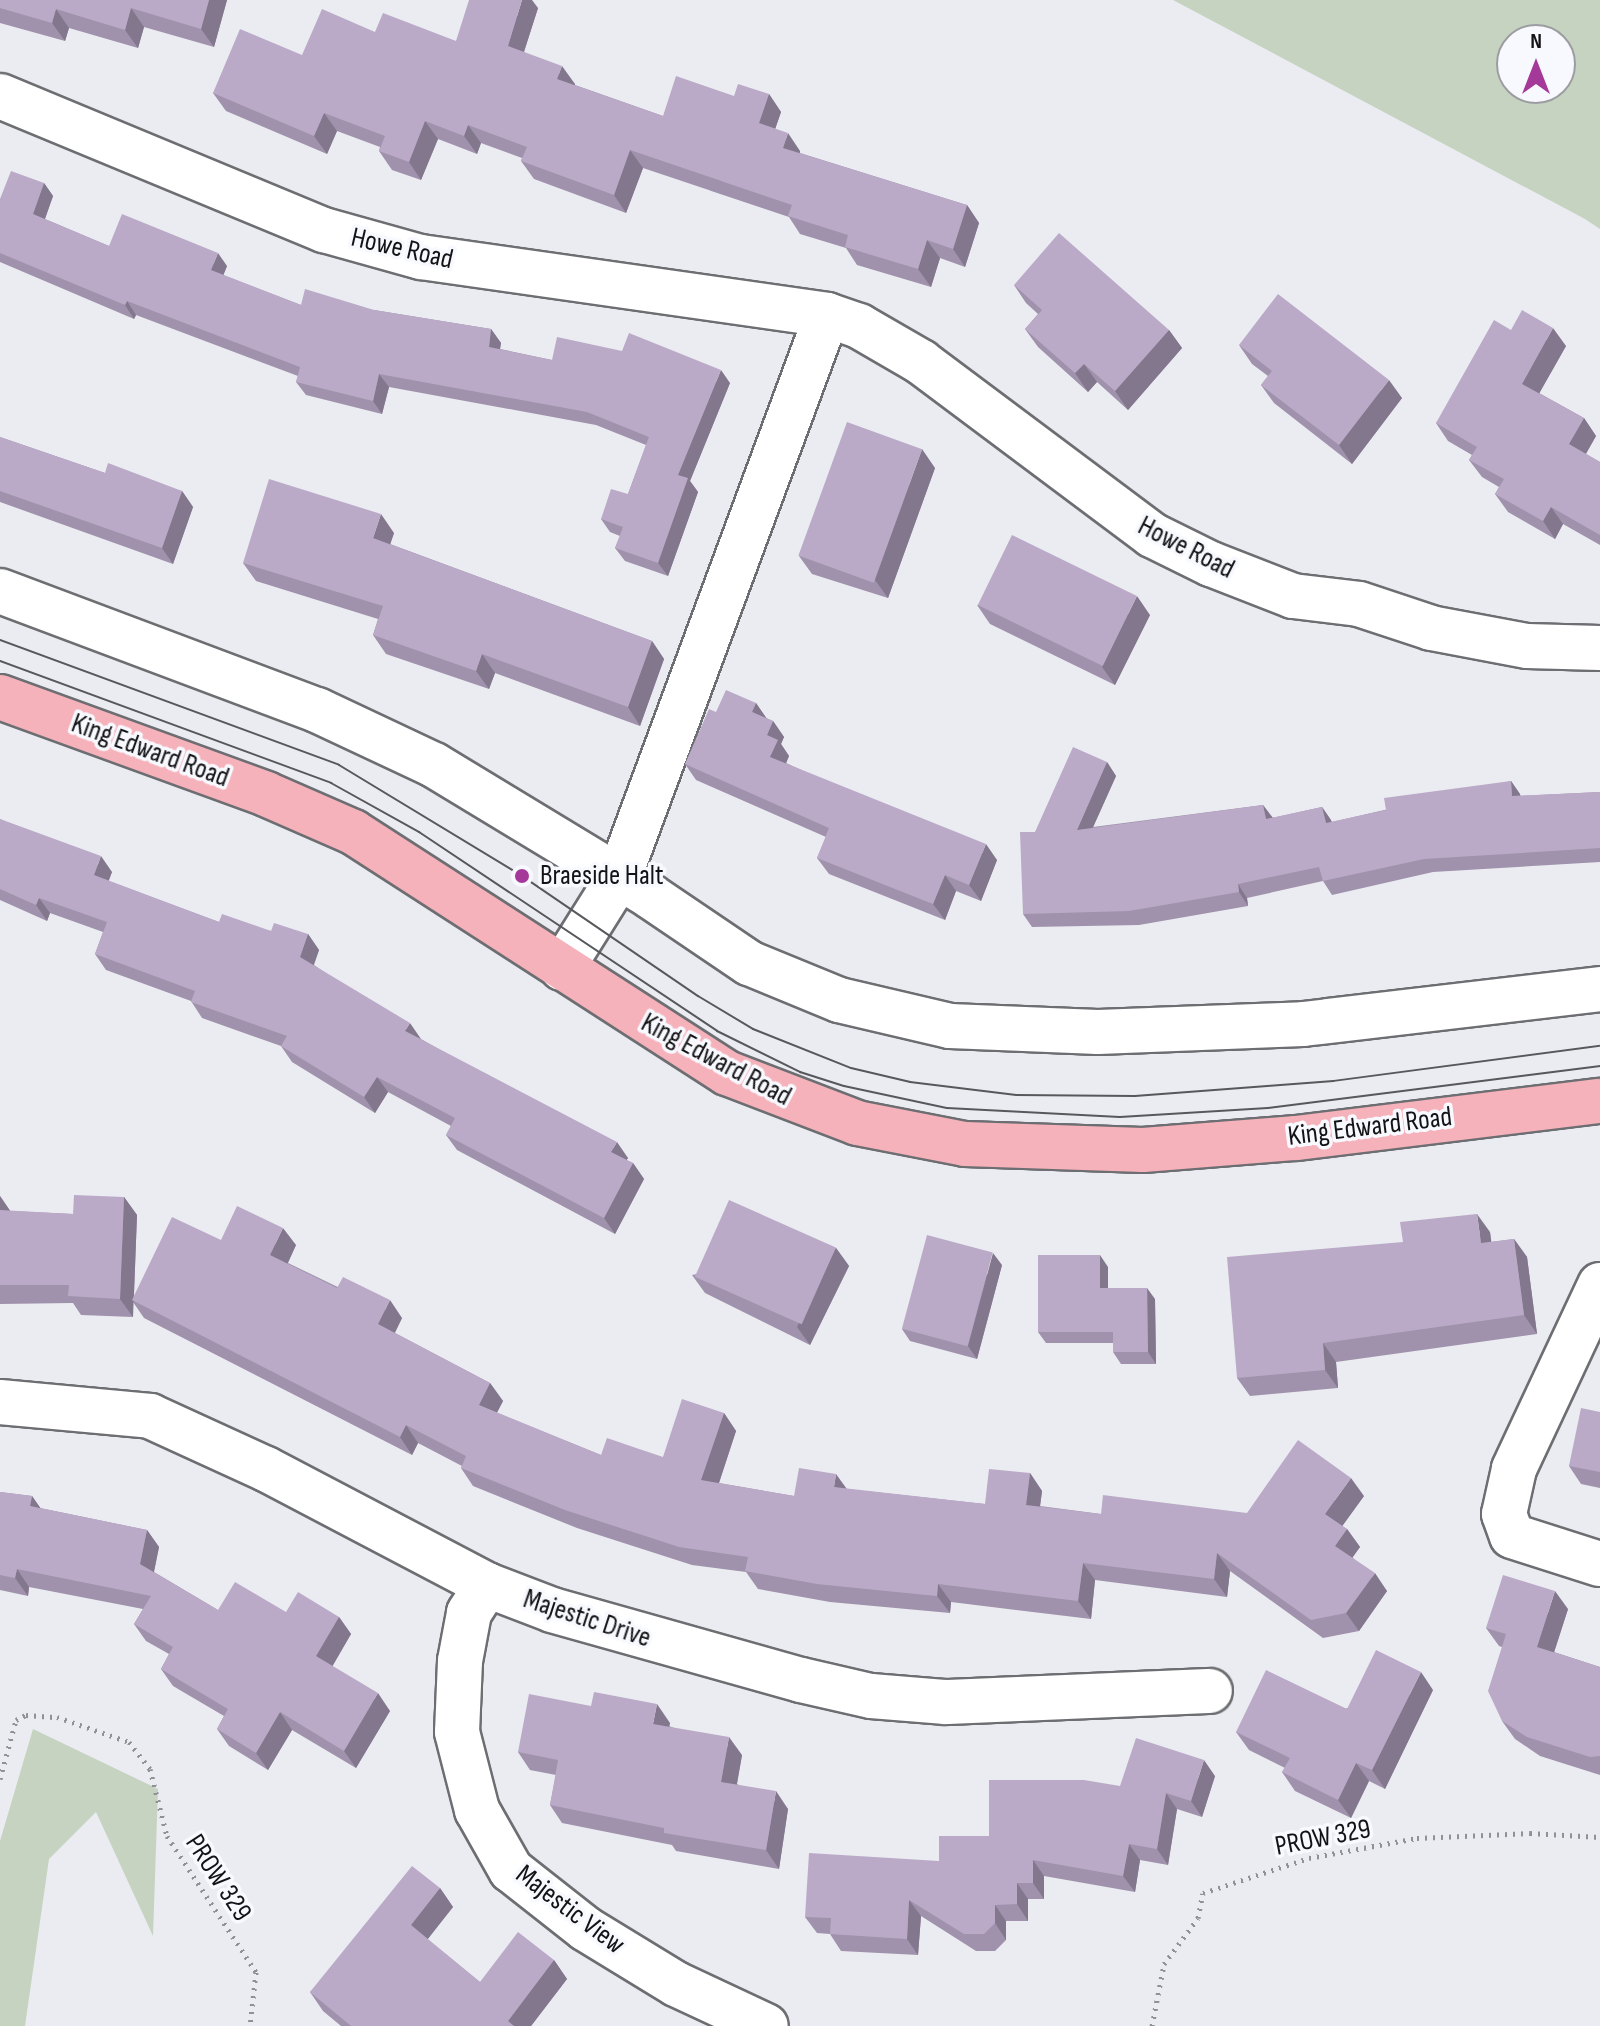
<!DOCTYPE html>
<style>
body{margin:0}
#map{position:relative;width:1600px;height:2026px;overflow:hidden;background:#ebecf1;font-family:"Sofia Sans Condensed",sans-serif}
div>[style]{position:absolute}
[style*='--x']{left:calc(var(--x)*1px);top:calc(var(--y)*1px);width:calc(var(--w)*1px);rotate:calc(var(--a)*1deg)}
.green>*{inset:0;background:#c5d3c0}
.path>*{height:5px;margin-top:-2.5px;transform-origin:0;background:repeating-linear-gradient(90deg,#909194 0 2px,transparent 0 8px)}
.roads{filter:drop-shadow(2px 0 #6d6e72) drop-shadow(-2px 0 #6d6e72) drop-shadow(0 2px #6d6e72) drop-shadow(0 -2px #6d6e72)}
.minor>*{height:44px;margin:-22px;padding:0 22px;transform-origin:22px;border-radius:22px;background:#fff}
.major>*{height:44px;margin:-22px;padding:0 22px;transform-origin:22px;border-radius:22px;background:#f5b2bb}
.tram>*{height:2px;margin:-1px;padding:0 1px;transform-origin:1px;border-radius:1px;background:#57585b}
.wall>*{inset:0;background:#a092ac}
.shaded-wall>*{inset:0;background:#82778c}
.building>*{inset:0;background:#baaac8;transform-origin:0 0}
.dots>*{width:22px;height:22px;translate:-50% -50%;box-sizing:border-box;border:4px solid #f8f9fe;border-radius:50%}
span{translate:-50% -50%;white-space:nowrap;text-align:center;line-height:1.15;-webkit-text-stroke:7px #f8f9fe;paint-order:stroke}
.street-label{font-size:28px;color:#131315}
.poi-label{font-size:28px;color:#131315}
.left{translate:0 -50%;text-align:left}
.north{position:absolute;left:1496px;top:24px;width:80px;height:80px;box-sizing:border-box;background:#f8f9fe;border:2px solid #9c9da1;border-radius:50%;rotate:0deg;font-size:22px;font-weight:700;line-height:32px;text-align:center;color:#131315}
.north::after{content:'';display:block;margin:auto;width:28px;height:36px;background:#a5399a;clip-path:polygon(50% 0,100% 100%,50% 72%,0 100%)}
</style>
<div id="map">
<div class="green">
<div style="clip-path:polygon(evenodd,1173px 0,1600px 0,1600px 229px,1585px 219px,1173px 0,1560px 40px,1560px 88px,1512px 88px,1512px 40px,1560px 40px)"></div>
<div style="clip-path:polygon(33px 1729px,158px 1789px,153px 1936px,96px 1812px,49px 1859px,25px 2026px,0 2026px,0 1841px)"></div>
</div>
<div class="path">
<div style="--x:0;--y:1779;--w:61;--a:-74.8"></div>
<div style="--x:16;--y:1720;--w:11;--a:-27"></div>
<div style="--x:26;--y:1715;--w:31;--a:4"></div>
<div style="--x:57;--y:1717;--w:76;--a:19.1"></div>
<div style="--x:129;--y:1742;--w:34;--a:52"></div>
<div style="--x:150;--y:1769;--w:69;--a:75.8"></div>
<div style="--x:167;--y:1836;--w:163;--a:56.8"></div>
<div style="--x:256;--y:1972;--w:54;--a:96.3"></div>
<div style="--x:1152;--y:2026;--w:63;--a:-79"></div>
<div style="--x:1164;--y:1964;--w:57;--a:-53.5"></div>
<div style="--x:1198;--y:1918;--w:25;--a:-79"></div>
<div style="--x:1203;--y:1893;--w:112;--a:-18.3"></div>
<div style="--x:1309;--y:1858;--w:110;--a:-10.5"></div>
<div style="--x:1417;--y:1838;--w:113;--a:-2.5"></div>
<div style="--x:1530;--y:1833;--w:70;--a:3.3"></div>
</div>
<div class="roads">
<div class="minor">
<div style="--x:0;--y:96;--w:351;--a:22.5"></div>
<div style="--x:324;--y:230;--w:101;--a:15.6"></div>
<div style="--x:421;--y:257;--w:410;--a:8.1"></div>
<div style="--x:827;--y:315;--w:34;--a:19"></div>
<div style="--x:859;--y:326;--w:72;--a:30.1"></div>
<div style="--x:921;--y:362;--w:289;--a:36.8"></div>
<div style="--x:1152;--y:535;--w:66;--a:26.2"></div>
<div style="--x:1211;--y:564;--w:88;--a:21.3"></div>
<div style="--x:1293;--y:596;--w:66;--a:6.9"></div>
<div style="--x:1359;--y:604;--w:76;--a:18.4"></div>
<div style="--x:1431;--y:628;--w:98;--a:10.6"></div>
<div style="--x:1527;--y:646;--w:73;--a:1.6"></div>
<div style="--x:0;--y:591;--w:339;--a:20.6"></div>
<div style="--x:317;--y:710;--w:129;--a:25.2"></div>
<div style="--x:434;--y:765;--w:253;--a:31.2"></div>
<div style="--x:650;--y:896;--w:120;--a:34.1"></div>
<div style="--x:749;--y:963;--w:97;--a:22.3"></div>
<div style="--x:839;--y:1000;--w:114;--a:13.2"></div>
<div style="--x:950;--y:1026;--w:148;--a:2.3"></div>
<div style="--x:1098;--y:1032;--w:205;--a:-2.2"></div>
<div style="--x:1303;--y:1024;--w:299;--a:-6.7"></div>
<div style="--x:562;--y:968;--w:107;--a:-57.9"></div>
<div style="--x:619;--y:877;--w:599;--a:-69.69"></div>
<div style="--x:1600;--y:1285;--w:203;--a:115.1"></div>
<div style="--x:1514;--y:1469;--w:46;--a:102.5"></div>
<div style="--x:1504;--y:1514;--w:23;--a:70"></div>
<div style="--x:1512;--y:1536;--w:92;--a:17.7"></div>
<div style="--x:0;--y:1402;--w:151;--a:5.3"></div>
<div style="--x:150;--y:1416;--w:128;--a:24.6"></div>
<div style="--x:266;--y:1469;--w:250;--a:27.7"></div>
<div style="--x:487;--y:1585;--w:70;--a:21"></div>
<div style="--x:552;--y:1610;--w:259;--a:15.7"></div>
<div style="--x:801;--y:1680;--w:72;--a:12.9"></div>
<div style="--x:871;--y:1696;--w:75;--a:4.6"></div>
<div style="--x:946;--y:1702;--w:264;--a:-2.4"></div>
<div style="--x:487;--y:1585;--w:33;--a:123"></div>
<div style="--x:469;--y:1613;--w:49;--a:100.6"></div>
<div style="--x:460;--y:1661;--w:71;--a:92.4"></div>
<div style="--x:457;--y:1732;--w:81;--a:75.6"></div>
<div style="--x:477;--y:1810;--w:69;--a:60.5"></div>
<div style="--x:511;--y:1870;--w:95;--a:38.2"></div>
<div style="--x:586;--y:1929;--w:105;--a:31.4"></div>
<div style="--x:676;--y:1984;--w:99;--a:25"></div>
</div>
<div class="major">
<div style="--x:0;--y:697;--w:283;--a:20"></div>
<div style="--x:266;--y:794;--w:95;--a:23.6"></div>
<div style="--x:353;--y:832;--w:445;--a:32.8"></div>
<div style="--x:727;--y:1073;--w:139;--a:21"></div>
<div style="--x:857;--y:1123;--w:110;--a:11"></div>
<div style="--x:965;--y:1144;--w:178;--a:1.9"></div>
<div style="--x:1143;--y:1150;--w:154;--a:-4.5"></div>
<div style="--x:1297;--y:1138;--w:305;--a:-7"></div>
</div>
</div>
<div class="tram">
<div style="--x:0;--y:640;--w:361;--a:20.2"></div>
<div style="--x:339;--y:765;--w:214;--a:31.2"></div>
<div style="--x:522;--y:876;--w:213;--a:34.3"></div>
<div style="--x:698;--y:996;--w:64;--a:31"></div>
<div style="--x:753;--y:1029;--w:105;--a:21.7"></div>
<div style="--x:851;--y:1068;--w:61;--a:13.3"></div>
<div style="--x:910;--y:1082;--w:107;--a:7"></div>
<div style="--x:1016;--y:1095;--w:119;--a:0.5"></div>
<div style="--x:1135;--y:1096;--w:199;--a:-4.3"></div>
<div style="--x:1333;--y:1081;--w:269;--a:-7.5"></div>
<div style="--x:0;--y:661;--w:353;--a:20.2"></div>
<div style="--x:331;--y:783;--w:101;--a:29.1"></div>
<div style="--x:419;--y:832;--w:358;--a:33.7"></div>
<div style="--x:717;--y:1031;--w:93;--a:26.3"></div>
<div style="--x:800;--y:1072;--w:46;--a:17.7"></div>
<div style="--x:844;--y:1086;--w:105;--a:12.1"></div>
<div style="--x:947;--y:1108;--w:173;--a:3"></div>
<div style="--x:1120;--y:1117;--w:148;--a:-3.5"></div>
<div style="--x:1268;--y:1108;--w:335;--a:-7.2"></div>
</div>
<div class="wall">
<div style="clip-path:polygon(0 0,227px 0,214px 47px,144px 27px,138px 48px,69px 28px,65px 41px,0 23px)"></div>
<div style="clip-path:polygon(538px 8px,524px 52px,575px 84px,575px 85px,663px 116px,734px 96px,769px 94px,781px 112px,775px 129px,800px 151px,800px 153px,967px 205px,979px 223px,965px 267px,940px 258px,931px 287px,857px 265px,846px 248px,800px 234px,789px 217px,643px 168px,626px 213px,534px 179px,521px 161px,522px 158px,481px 143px,477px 154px,438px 139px,421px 180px,392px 170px,379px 151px,380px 147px,337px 131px,327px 154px,226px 111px,213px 93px,302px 55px,375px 32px,456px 41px)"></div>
<div style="clip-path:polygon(44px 183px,53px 196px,45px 219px,109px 246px,227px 266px,223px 275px,301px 305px,374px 310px,491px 329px,501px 343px,500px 349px,552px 360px,730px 383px,690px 481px,698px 492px,668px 576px,625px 561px,615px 548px,620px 536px,610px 532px,601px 519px,628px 494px,646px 445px,596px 425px,389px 387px,382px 414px,306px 395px,296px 382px,298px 376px,136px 315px,134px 319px,0 262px,0 199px)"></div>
<div style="clip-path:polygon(1014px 285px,1169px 330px,1182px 348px,1128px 410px,1097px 382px,1088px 392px,1038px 347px,1025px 329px,1038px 314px,1026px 303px)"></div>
<div style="clip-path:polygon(1511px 330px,1566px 346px,1539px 393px,1584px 418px,1596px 436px,1586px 454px,1600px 462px,1600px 545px,1563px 524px,1555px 539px,1508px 512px,1495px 494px,1499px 487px,1482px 477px,1469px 460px,1472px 455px,1448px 441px,1436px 423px)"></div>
<div style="clip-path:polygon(1239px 345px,1402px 398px,1352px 464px,1274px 403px,1261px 385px,1268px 376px,1252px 364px)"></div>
<div style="clip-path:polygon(0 437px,105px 473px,182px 491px,193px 507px,173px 564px,0 502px)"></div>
<div style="clip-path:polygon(935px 468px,888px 598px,812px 574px,799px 556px)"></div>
<div style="clip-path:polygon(394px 533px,390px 544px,652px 641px,664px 659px,640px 726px,495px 673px,489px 689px,386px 654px,373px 635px,378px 619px,256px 581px,243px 563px)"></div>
<div style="clip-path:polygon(977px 605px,1150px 615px,1115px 685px,990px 624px)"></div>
<div style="clip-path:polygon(756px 703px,766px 718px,773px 721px,784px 737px,781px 744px,789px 756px,786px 763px,997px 860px,981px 901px,956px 891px,945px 920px,829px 874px,817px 858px,826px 837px,696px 780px,685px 764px,716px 712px)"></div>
<div style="clip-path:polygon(1107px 762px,1116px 776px,1093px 827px,1263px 805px,1272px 818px,1322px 807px,1332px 822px,1511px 781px,1521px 796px,1600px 792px,1600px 862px,1433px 872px,1332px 895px,1323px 881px,1247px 898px,1248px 906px,1139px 925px,1032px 927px,1023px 914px,1035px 832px)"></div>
<div style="clip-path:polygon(0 819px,112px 872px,108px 881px,219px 922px,271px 931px,308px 934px,319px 950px,314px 965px,421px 1039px,628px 1158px,626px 1160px,633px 1163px,644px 1179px,615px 1234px,457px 1150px,446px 1135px,451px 1126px,388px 1092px,375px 1113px,292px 1062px,281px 1046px,202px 1018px,191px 1001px,106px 970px,95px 954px,103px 932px,50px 913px,47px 921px,0 900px)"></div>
<div style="clip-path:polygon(0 1196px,10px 1211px,73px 1214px,124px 1197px,137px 1215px,134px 1296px,221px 1240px,296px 1245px,288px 1263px,402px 1318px,395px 1333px,490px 1383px,503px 1401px,497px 1413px,601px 1455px,663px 1457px,724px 1413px,736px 1431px,719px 1483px,794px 1496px,846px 1489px,985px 1504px,1030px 1473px,1042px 1491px,1040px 1506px,1101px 1514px,1247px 1513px,1364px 1496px,1342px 1526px,1347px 1529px,1360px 1547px,1352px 1557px,1387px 1591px,1359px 1631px,1323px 1638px,1230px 1571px,1227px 1597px,1095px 1580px,1091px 1619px,951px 1602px,950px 1613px,830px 1602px,758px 1589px,746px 1572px,692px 1565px,577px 1528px,473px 1486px,461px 1468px,462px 1466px,418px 1443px,412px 1455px,144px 1318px,133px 1302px,133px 1317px,81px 1315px,73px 1303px,0 1304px)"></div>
<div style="clip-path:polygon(1490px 1232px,1491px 1242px,1514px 1239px,1527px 1257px,1537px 1334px,1336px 1362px,1338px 1388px,1250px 1396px,1237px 1378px,1403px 1242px)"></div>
<div style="clip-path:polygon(836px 1248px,849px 1266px,810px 1345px,705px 1293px,692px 1275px)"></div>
<div style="clip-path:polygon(1002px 1265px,977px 1359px,910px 1341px,902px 1329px)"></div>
<div style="clip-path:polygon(1108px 1267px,1108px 1288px,1155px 1299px,1156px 1364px,1121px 1364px,1113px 1352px,1113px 1343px,1046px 1343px,1038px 1332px)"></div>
<div style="clip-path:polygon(1600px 1412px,1600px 1488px,1581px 1484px,1569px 1466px)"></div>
<div style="clip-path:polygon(0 1492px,32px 1496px,40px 1508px,147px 1530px,159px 1547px,154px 1572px,218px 1610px,286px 1612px,339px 1617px,351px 1634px,332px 1666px,390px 1711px,356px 1768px,292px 1730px,268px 1770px,229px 1746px,217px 1729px,224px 1716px,173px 1686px,161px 1669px,169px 1654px,146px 1641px,134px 1624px,143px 1609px,29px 1587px,28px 1596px,0 1590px)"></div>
<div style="clip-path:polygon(1568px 1609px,1554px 1652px,1600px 1667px,1600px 1775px,1540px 1756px,1515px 1739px,1502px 1721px,1502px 1647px,1499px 1646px,1486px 1628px)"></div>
<div style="clip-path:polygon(1433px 1690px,1385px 1789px,1369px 1781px,1351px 1818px,1295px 1791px,1282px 1772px,1285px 1768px,1249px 1750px,1236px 1732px)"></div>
<div style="clip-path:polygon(670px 1723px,669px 1726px,742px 1755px,737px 1784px,788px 1809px,779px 1869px,676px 1851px,672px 1845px,562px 1823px,550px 1805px,556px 1775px,530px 1770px,518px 1752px)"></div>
<div style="clip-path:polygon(1215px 1776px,1202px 1817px,1177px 1809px,1168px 1865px,1140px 1860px,1135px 1892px,1044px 1876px,1044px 1899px,1028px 1899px,1028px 1921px,1006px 1921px,1006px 1940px,995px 1951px,976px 1951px,921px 1916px,918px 1955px,841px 1951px,830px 1934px,817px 1933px,805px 1917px,939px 1861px,989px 1836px,1120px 1786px)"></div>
<div style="clip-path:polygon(440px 1888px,453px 1907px,427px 1939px,480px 1982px,554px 1960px,567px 1979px,531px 2026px,341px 2026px,323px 2011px,310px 1992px)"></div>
</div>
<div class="shaded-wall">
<div style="clip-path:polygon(209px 0,227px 0,214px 47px,201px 29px)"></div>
<div style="clip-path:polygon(522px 0,532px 0,538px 8px,520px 64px,508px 46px)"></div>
<div style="clip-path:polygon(131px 8px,144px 27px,138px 48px,125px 30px)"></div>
<div style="clip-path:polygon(56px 9px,69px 28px,65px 41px,52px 23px)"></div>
<div style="clip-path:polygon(562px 66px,575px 84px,570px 97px,557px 79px)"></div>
<div style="clip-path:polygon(769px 94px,781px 112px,771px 141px,759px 123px)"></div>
<div style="clip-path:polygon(324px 113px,337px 131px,327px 154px,314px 136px)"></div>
<div style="clip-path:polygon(425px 121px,438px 139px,421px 180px,409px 162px)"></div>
<div style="clip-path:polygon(468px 125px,481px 143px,477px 154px,464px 136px)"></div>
<div style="clip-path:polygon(788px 133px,800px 151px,795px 166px,783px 148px)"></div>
<div style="clip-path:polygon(630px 150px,643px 168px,626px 213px,614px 195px)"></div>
<div style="clip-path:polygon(44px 183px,53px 196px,42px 227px,33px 214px)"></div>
<div style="clip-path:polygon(967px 205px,979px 223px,965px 267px,953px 249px)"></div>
<div style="clip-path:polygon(927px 240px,940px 258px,931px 287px,918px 269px)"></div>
<div style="clip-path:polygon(218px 253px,227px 266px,220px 284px,211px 270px)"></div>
<div style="clip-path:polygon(127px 301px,136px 315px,134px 319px,125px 305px)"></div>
<div style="clip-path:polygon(1553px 328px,1566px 346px,1535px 401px,1522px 384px)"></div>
<div style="clip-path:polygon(491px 329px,501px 343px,498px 360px,489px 347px)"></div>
<div style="clip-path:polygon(1169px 330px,1182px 348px,1128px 410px,1115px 391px)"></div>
<div style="clip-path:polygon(1084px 364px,1097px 382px,1088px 392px,1075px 373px)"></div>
<div style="clip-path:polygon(721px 370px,730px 383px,690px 481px,698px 492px,668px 576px,658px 563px,678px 475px)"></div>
<div style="clip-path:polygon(379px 374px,389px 387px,382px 414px,373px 401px)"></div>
<div style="clip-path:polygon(1389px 380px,1402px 398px,1352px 464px,1339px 445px)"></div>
<div style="clip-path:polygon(1584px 418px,1596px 436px,1581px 462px,1569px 444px)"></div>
<div style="clip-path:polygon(922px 449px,935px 468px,888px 598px,875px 580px)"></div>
<div style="clip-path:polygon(182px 491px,193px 507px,173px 564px,162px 548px)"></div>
<div style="clip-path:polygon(1551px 507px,1563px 524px,1555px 539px,1543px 521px)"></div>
<div style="clip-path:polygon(381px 514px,394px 533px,386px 557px,373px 538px)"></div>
<div style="clip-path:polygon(1137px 596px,1150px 615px,1115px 685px,1102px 667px)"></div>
<div style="clip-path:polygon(652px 641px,664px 659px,640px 726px,628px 707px)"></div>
<div style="clip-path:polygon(482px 654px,495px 673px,489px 689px,476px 671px)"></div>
<div style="clip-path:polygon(756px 703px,767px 719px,752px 712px)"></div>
<div style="clip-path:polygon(773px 721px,784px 737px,781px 744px,789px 756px,782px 773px,770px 757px,767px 735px)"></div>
<div style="clip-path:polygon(1107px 762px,1116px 776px,1086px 843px,1077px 830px)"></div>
<div style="clip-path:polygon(1511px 781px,1520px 794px,1521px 810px,1512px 796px)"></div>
<div style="clip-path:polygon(1263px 805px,1273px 818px,1266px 819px)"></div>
<div style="clip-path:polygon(1322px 807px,1331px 820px,1335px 836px,1326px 823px)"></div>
<div style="clip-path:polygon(986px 844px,997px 860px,981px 901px,969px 885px)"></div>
<div style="clip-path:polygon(101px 856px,112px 872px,105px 891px,94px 875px)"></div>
<div style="clip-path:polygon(945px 875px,956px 891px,945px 920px,933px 904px)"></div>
<div style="clip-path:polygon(1238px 884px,1247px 898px,1248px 906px,1239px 892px)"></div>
<div style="clip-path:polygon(39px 898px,50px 913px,47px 921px,36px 905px)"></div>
<div style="clip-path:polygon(308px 934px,319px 950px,311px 972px,300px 957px)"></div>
<div style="clip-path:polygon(410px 1023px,421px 1039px,405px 1031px)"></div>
<div style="clip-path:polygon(377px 1077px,388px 1092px,375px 1113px,364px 1097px)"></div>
<div style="clip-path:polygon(617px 1142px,628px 1158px,622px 1167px,611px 1152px)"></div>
<div style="clip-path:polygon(633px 1163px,644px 1179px,615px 1234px,604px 1218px)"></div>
<div style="clip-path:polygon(0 1196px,11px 1212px,0 1214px)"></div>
<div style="clip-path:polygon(124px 1197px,137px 1215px,133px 1317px,120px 1299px)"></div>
<div style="clip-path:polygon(1477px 1214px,1490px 1232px,1494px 1261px,1481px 1243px)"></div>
<div style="clip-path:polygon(283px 1228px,296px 1245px,283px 1273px,270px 1255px)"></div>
<div style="clip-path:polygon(1514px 1239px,1527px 1257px,1537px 1334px,1524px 1315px)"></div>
<div style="clip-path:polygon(836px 1248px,849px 1266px,810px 1345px,797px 1327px)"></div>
<div style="clip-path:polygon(993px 1253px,1002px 1265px,977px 1359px,968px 1346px)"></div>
<div style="clip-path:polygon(1100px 1255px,1108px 1267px,1108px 1299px,1100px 1288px)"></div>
<div style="clip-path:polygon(1147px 1288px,1155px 1299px,1156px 1364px,1148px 1352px)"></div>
<div style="clip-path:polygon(390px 1300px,402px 1318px,390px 1342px,378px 1324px)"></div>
<div style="clip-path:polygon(1323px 1343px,1336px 1362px,1338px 1388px,1325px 1370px)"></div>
<div style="clip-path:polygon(490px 1383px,503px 1401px,491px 1423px,479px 1405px)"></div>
<div style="clip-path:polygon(724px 1413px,736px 1431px,714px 1498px,701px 1480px)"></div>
<div style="clip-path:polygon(406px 1425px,418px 1443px,412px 1455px,400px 1437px)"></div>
<div style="clip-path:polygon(1030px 1473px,1042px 1491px,1038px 1522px,1026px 1505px)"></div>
<div style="clip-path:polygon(836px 1474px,849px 1492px,834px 1487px)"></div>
<div style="clip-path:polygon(1351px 1478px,1364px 1496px,1338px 1532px,1325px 1514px)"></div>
<div style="clip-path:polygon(32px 1496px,44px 1513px,30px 1506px)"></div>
<div style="clip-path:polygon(1347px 1529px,1360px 1547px,1348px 1564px,1335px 1546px)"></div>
<div style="clip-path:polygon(147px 1530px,159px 1547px,152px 1581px,140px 1564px)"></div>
<div style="clip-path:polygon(1217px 1553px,1230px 1571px,1227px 1597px,1214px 1579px)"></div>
<div style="clip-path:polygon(1083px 1563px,1095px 1580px,1091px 1619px,1078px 1601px)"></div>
<div style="clip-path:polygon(17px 1569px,29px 1587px,28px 1596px,15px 1578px)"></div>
<div style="clip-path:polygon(1375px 1573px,1387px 1591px,1359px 1631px,1346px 1613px)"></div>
<div style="clip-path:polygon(938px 1584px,951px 1602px,950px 1613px,937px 1596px)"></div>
<div style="clip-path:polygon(1555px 1591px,1568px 1609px,1550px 1665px,1537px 1647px)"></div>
<div style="clip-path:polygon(339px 1617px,351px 1634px,328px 1674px,316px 1656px)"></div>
<div style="clip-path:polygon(1421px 1672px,1433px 1690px,1385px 1789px,1372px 1770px)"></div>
<div style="clip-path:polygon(378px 1693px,390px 1711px,356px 1768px,344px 1751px)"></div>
<div style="clip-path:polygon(657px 1704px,670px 1723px,666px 1742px,653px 1724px)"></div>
<div style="clip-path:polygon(280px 1712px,292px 1730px,268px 1770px,256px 1753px)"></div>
<div style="clip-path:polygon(729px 1737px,742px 1755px,734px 1800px,721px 1782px)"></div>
<div style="clip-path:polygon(1204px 1760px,1215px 1776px,1202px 1817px,1191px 1801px)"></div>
<div style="clip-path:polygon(1356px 1763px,1369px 1781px,1351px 1818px,1338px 1800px)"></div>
<div style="clip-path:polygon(776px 1791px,788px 1809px,779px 1869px,766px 1850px)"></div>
<div style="clip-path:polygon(1166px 1793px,1177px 1809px,1168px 1865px,1157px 1849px)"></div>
<div style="clip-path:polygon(1129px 1844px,1140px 1860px,1135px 1892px,1123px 1876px)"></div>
<div style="clip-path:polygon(1033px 1860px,1044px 1876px,1044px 1899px,1033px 1883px)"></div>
<div style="clip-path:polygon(1017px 1883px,1028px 1899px,1028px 1921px,1017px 1904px)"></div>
<div style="clip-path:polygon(440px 1888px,453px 1907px,424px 1944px,411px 1925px)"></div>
<div style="clip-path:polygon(909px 1900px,921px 1916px,918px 1955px,907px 1939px)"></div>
<div style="clip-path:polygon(995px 1905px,1006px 1921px,1006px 1940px,995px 1923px)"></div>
<div style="clip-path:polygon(554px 1960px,567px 1979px,531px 2026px,511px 2026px,508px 2021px)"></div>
</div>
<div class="building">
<div style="clip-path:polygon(0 0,209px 0,201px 29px,131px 8px,125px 30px,56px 9px,52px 23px,0 8px)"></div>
<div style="clip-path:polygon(469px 0,522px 0,508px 46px,562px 66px,557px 79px,663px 116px,676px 76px,734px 96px,738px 84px,769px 94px,759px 123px,788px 133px,783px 148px,967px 205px,953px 249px,927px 240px,918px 269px,845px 247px,848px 235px,788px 216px,792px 205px,630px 150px,614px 195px,521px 161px,527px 147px,468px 125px,464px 136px,425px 121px,409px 162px,379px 151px,385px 136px,324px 113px,314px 136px,213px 93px,240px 29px,302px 55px,322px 9px,375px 32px,383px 13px,456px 41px)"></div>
<div style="clip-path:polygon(11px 171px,44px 183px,33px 214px,109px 246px,122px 214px,218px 253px,211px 270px,301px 305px,305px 289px,374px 310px,491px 329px,489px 347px,552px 360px,557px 337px,622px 351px,629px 333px,721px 370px,678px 475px,688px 478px,658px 563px,615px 548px,623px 527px,601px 519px,611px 489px,628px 494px,649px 437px,587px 412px,379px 374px,373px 401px,296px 382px,300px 367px,127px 301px,125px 305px,0 253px,0 199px)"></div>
<div style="clip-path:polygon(1059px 233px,1169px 330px,1115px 391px,1084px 364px,1075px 373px,1025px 329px,1042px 310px,1014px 285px)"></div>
<div style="clip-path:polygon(1278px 294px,1389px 380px,1339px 445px,1261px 385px,1272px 371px,1239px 345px)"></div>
<div style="clip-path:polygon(1522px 310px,1553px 328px,1522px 384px,1584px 418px,1569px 444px,1600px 462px,1600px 535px,1551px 507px,1543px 521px,1495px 494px,1504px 479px,1469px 460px,1477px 447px,1436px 423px,1494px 320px,1511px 330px)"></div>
<div style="left:847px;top:422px;width:80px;height:142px;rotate:20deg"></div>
<div style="clip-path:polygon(0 437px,105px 473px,108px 463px,182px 491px,162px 548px,0 491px)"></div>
<div style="clip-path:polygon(269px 479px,381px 514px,373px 538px,652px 641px,628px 707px,482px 654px,476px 671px,373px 635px,383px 606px,243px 563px)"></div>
<div style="left:1012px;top:535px;width:139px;height:78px;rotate:26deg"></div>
<div style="clip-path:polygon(726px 690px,756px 703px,752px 712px,773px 721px,767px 735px,778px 740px,770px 757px,986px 844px,969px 885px,945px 875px,933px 904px,817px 858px,829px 828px,685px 764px,709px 709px,716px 712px)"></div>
<div style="clip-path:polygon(1073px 747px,1107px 762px,1077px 830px,1263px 805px,1266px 819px,1322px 807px,1326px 823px,1386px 810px,1384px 798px,1511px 781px,1512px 796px,1600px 792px,1600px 848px,1424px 859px,1323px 881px,1319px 867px,1238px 884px,1239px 892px,1129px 911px,1023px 914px,1020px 832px,1035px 832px)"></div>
<div style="clip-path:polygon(0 819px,101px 856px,94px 875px,219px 922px,222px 914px,271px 931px,274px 923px,308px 934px,300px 957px,410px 1023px,405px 1031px,617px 1142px,611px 1152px,633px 1163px,604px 1218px,446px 1135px,455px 1118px,377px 1077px,364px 1097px,281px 1046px,287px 1036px,191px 1002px,195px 991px,95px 954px,107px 922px,39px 898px,36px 905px,0 889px)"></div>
<div style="clip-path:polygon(74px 1195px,124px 1197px,120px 1299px,68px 1296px,69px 1285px,0 1285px,0 1210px,73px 1214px)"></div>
<div style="left:729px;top:1200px;width:117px;height:84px;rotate:24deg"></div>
<div style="clip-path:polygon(237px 1206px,283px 1228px,270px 1255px,337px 1288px,343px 1277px,390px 1300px,378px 1324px,490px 1383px,479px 1405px,601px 1455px,607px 1438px,663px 1457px,682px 1399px,724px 1413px,701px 1480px,794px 1496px,799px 1468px,836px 1474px,834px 1487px,985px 1504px,989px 1469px,1030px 1473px,1026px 1505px,1101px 1514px,1103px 1495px,1247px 1513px,1298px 1440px,1351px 1478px,1325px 1514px,1347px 1529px,1335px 1546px,1375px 1573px,1346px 1613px,1311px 1620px,1217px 1553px,1214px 1579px,1083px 1563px,1078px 1601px,938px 1584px,937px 1596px,817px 1584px,745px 1571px,748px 1557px,679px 1547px,565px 1510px,461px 1468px,466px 1456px,406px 1425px,400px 1437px,132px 1300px,172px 1217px,221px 1240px)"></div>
<div style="clip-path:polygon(1477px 1214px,1481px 1243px,1514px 1239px,1524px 1315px,1323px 1343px,1325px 1370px,1237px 1378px,1227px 1257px,1403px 1242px,1400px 1222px)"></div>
<div style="left:927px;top:1235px;width:68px;height:97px;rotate:15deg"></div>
<div style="clip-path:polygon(1038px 1255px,1100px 1255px,1100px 1288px,1147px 1288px,1148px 1352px,1113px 1352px,1113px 1332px,1038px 1332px)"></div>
<div style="clip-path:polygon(1581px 1408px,1600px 1412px,1600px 1472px,1569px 1466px)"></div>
<div style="clip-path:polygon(0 1492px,32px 1496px,30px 1506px,147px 1530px,140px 1564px,218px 1610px,235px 1582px,286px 1612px,298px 1592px,339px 1617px,316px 1656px,378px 1693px,344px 1751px,280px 1712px,256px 1753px,217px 1729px,228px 1709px,161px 1669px,173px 1647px,134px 1624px,151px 1596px,17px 1569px,15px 1578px,0 1575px)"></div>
<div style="clip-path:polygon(1503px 1575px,1555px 1591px,1537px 1647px,1600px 1667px,1600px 1756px,1590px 1757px,1527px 1737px,1502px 1721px,1488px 1691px,1506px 1634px,1486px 1628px)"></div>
<div style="clip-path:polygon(1376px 1650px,1421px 1672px,1372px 1770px,1356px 1763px,1338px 1800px,1282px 1772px,1290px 1758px,1236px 1732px,1266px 1670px,1347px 1709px)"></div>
<div style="clip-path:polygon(594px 1692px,657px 1704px,653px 1724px,729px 1737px,721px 1782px,776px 1791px,766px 1850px,664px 1833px,664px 1828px,550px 1805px,558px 1760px,518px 1752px,529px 1694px,591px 1706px)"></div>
<div style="clip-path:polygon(1136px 1738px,1204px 1760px,1191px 1801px,1166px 1793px,1157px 1849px,1129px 1844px,1123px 1876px,1033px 1860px,1033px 1883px,1017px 1883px,1017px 1904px,995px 1905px,995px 1923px,984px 1934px,964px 1934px,909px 1900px,907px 1939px,830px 1934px,831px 1918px,805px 1917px,809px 1853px,939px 1861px,939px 1836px,989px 1836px,989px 1780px,1084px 1780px,1120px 1786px)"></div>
<div style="clip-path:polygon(412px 1866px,440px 1888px,411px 1925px,480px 1982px,518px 1932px,554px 1960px,508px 2021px,514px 2026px,351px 2026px,310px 1992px)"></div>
</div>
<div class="dots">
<div style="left:522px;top:876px;background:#a5399a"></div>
</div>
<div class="street-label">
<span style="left:402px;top:249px;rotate:13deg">Howe Road</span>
<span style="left:1186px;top:548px;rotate:27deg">Howe Road</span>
<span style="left:150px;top:751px;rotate:20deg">King Edward Road</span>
<span style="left:716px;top:1060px;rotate:28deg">King Edward Road</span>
<span style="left:1370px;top:1127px;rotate:-7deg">King Edward Road</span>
<span style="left:587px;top:1619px;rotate:18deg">Majestic Drive</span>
<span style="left:1323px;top:1838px;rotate:-11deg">PROW 329</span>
<span style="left:218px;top:1878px;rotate:57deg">PROW 329</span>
<span style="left:570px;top:1910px;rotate:37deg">Majestic View</span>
</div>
<div class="poi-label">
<span class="left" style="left:540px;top:876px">Braeside Halt</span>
</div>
<div class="north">N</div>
</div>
